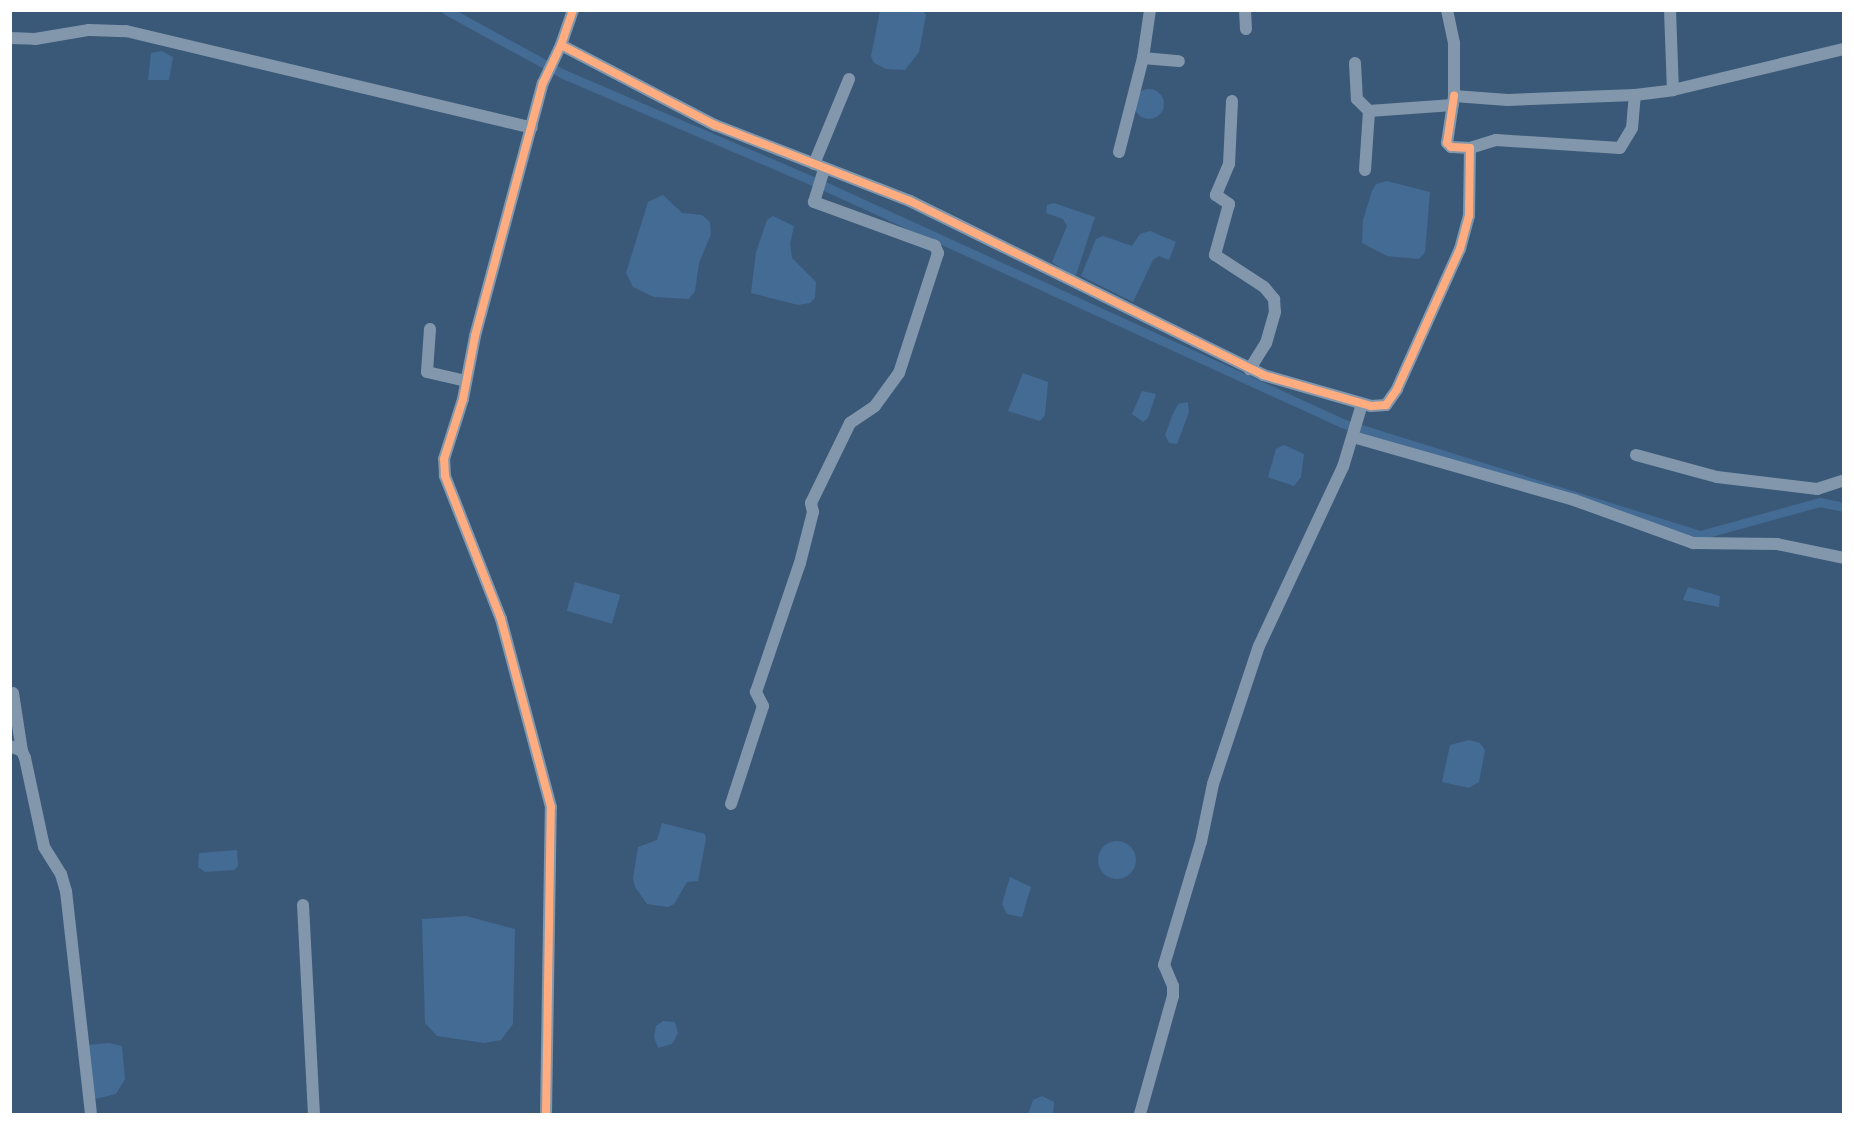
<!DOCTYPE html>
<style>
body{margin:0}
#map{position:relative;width:1854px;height:1125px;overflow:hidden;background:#3a5979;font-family:"Roboto Condensed",sans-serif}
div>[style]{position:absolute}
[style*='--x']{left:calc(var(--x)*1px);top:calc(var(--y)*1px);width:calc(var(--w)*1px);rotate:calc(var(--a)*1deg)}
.water>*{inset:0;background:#436b94;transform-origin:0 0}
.round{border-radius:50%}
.canal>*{height:9px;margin:-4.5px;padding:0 4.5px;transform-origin:4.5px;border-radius:4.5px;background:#436b94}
.minor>*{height:12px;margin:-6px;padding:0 6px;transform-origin:6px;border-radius:6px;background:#8297ab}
.cycleway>*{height:8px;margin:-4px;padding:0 4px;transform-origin:4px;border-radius:4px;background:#ffac80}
span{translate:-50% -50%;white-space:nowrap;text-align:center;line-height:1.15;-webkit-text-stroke:5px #1f5894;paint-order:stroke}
.frame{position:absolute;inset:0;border:12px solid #fff;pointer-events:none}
</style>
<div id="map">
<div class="water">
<div style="clip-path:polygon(880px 11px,923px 11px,926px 15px,919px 52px,905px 70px,886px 69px,874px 63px,871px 56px)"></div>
<div style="clip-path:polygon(162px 51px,173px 57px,169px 80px,148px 80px,151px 53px)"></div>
<div class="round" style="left:1134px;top:89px;width:30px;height:30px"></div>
<div style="clip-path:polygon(1387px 181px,1430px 192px,1425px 252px,1419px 259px,1387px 256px,1362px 243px,1363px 220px,1372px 191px,1376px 184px)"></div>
<div style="clip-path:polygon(663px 195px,682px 213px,702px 215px,710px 222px,711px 234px,699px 263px,695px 291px,689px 299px,654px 297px,633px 287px,626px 273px,648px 202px)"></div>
<div style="clip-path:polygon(1054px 203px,1095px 217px,1076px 275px,1071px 276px,1052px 262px,1067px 226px,1063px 219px,1046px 213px,1047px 205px)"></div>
<div style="clip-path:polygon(773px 216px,794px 226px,790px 244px,792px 258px,816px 282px,815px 298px,810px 303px,798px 305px,751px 293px,756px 252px,767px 220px)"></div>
<div style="clip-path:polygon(1150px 231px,1176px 242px,1169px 260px,1159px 256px,1153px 260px,1133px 302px,1081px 276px,1096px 239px,1103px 236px,1132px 246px,1140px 234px)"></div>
<div style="clip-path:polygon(1023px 373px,1048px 382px,1045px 415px,1040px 421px,1008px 411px)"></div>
<div style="clip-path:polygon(1142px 391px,1156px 394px,1148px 418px,1143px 422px,1132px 414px)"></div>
<div style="clip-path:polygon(1188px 402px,1189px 412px,1177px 444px,1169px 443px,1165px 435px,1172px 416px,1178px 404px)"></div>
<div style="clip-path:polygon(1284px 445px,1304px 454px,1301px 477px,1294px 486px,1268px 477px,1276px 449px)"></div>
<div style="left:575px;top:582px;width:47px;height:30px;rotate:16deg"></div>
<div style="clip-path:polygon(1688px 587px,1720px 596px,1719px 607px,1683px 600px)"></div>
<div style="clip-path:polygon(1469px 740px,1480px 743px,1485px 750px,1479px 782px,1469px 788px,1442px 782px,1450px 745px)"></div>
<div style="clip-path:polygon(662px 823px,705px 834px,706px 839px,698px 881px,687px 882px,674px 904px,668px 907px,647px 904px,635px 887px,633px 878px,638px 847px,657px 840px)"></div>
<div class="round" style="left:1098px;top:841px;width:38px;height:38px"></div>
<div style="clip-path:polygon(237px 850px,238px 866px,234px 870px,205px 872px,198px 867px,199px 853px)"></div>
<div style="clip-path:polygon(1010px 877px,1031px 887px,1022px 917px,1007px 914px,1002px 904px)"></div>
<div style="clip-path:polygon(466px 916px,515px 929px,513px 1024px,501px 1040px,484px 1043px,437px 1036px,425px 1023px,422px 919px)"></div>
<div style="clip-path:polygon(663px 1021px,675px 1022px,678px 1033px,672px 1044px,658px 1048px,654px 1037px,656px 1026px)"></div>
<div style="clip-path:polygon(109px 1043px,122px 1046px,125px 1079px,116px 1094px,91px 1100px,88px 1045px)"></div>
<div style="clip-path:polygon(1042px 1096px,1054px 1102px,1053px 1114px,1028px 1114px,1033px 1100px)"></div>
</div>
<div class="canal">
<div style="--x:446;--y:10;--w:131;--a:28.7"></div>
<div style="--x:561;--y:73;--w:294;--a:23.2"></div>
<div style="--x:831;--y:189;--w:562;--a:24.6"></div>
<div style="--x:1342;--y:423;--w:375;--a:17.4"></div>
<div style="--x:1700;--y:535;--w:124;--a:-15.4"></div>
<div style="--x:1820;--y:502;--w:25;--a:12"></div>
</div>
<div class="minor">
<div style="--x:573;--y:10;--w:37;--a:109"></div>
<div style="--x:561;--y:45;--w:174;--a:27.5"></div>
<div style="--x:715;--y:125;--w:209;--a:21.3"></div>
<div style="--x:910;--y:201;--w:394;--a:26.2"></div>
<div style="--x:1263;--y:375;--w:112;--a:16"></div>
<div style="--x:1371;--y:406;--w:15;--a:-4"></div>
<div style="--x:1386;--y:405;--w:19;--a:-55"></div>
<div style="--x:1397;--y:389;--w:154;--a:-65.8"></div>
<div style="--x:1460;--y:249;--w:34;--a:-75"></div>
<div style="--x:1469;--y:216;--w:68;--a:-89.2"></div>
<div style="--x:1470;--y:148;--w:19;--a:-177"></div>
<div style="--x:1451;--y:147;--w:6;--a:-135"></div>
<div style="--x:1447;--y:143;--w:48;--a:-81.5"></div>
<div style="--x:1150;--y:10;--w:49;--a:98.3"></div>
<div style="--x:1143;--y:58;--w:36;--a:5"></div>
<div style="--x:1245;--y:10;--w:19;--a:87"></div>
<div style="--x:1447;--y:10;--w:34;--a:78"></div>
<div style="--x:1454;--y:43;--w:53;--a:90"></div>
<div style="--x:1454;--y:96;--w:54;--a:4.2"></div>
<div style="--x:1508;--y:100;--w:127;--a:-2.3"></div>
<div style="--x:1635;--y:95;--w:38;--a:-7"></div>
<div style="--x:1673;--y:90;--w:176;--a:-13.5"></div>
<div style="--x:1670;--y:10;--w:80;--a:87.9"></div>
<div style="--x:10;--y:38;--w:25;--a:2"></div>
<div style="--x:35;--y:39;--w:55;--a:-9.5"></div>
<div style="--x:89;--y:30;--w:37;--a:2"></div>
<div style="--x:126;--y:31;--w:417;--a:13.4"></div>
<div style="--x:1355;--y:63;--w:36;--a:87"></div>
<div style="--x:1357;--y:99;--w:17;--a:45"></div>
<div style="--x:1369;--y:111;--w:84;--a:-4.1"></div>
<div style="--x:1232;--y:101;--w:63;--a:92.7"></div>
<div style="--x:1229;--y:164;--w:34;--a:113"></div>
<div style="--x:1216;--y:195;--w:16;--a:35"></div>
<div style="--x:1229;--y:204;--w:53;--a:105.4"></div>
<div style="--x:1215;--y:255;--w:59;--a:33.1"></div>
<div style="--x:1264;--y:287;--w:16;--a:50"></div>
<div style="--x:1274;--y:299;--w:13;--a:86"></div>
<div style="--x:1275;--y:312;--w:32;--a:106"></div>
<div style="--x:1266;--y:343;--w:31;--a:122"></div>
<div style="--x:1470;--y:148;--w:27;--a:-17"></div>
<div style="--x:1496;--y:140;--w:124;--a:3.7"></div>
<div style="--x:1620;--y:148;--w:23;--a:-59"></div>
<div style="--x:1632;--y:128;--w:33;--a:-85"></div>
<div style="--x:1119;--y:152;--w:97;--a:-75.7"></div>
<div style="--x:814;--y:164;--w:92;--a:-67.6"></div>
<div style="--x:1365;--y:170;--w:59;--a:-86.1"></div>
<div style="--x:430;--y:329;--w:43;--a:94"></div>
<div style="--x:427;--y:372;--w:40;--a:13"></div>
<div style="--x:1353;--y:437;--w:230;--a:15.9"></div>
<div style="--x:1574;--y:500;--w:127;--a:19.9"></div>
<div style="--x:1693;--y:543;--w:84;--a:0.7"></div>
<div style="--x:1777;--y:544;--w:68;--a:11.8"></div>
<div style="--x:1636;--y:455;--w:84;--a:15.2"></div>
<div style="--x:1717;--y:477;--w:101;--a:6.8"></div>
<div style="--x:1817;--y:489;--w:28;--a:-18"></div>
<div style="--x:13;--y:693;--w:59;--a:81.2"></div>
<div style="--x:10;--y:746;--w:13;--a:23"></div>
<div style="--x:22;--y:751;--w:8;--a:67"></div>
<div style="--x:25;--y:758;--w:91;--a:77.9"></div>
<div style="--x:44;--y:847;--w:32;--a:58"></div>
<div style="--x:61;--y:874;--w:18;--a:74"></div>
<div style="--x:66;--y:891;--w:224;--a:83.6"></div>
<div style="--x:731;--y:804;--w:103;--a:-71.9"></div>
<div style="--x:763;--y:706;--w:16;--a:-117"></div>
<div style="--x:756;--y:692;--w:136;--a:-71.2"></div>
<div style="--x:800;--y:563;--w:53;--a:-75.7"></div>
<div style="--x:813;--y:512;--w:9;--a:-103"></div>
<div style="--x:811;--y:503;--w:89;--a:-64"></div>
<div style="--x:850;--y:423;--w:30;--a:-34"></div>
<div style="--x:875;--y:406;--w:41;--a:-54"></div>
<div style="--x:899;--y:373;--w:126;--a:-72"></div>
<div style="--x:938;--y:253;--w:8;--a:-113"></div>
<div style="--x:935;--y:246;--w:129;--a:-160"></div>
<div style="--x:814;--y:202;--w:34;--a:-73"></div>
<div style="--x:303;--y:905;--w:209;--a:87"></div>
<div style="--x:546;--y:1114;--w:307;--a:-89.1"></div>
<div style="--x:551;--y:807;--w:195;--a:-104.9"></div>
<div style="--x:501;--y:619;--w:154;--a:-111.4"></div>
<div style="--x:445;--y:476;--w:17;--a:-93"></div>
<div style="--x:444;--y:459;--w:63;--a:-72.4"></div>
<div style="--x:463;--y:399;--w:64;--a:-79.2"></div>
<div style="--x:475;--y:336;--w:262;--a:-75"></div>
<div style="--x:543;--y:83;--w:42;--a:-64.7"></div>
<div style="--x:1140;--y:1114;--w:123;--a:-74.4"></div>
<div style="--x:1173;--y:996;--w:10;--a:-90"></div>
<div style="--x:1173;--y:986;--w:23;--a:-113"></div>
<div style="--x:1164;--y:965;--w:128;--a:-73.3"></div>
<div style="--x:1201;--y:842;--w:59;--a:-78.3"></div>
<div style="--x:1213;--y:784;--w:145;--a:-71.6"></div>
<div style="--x:1259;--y:646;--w:198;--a:-64.9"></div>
<div style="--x:1343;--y:467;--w:66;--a:-73.2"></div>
</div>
<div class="cycleway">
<div style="--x:573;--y:10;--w:37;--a:109"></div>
<div style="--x:561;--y:45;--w:174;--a:27.5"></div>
<div style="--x:715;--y:125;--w:209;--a:21.3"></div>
<div style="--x:910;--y:201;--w:394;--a:26.2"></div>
<div style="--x:1263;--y:375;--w:112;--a:16"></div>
<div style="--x:1371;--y:406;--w:15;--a:-4"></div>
<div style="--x:1386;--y:405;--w:19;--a:-55"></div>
<div style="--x:1397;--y:389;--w:154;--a:-65.8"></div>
<div style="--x:1460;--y:249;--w:34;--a:-75"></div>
<div style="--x:1469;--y:216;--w:68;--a:-89.2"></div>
<div style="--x:1470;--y:148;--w:19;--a:-177"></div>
<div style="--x:1451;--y:147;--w:6;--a:-135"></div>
<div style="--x:1447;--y:143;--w:48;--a:-81.5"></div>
<div style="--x:546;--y:1114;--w:307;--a:-89.1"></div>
<div style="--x:551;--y:807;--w:195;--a:-104.9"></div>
<div style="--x:501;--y:619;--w:154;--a:-111.4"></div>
<div style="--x:445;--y:476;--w:17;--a:-93"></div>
<div style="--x:444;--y:459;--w:63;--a:-72.4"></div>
<div style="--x:463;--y:399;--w:64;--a:-79.2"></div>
<div style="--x:475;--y:336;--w:262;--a:-75"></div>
<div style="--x:543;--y:83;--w:42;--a:-64.7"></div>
</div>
<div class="frame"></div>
</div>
